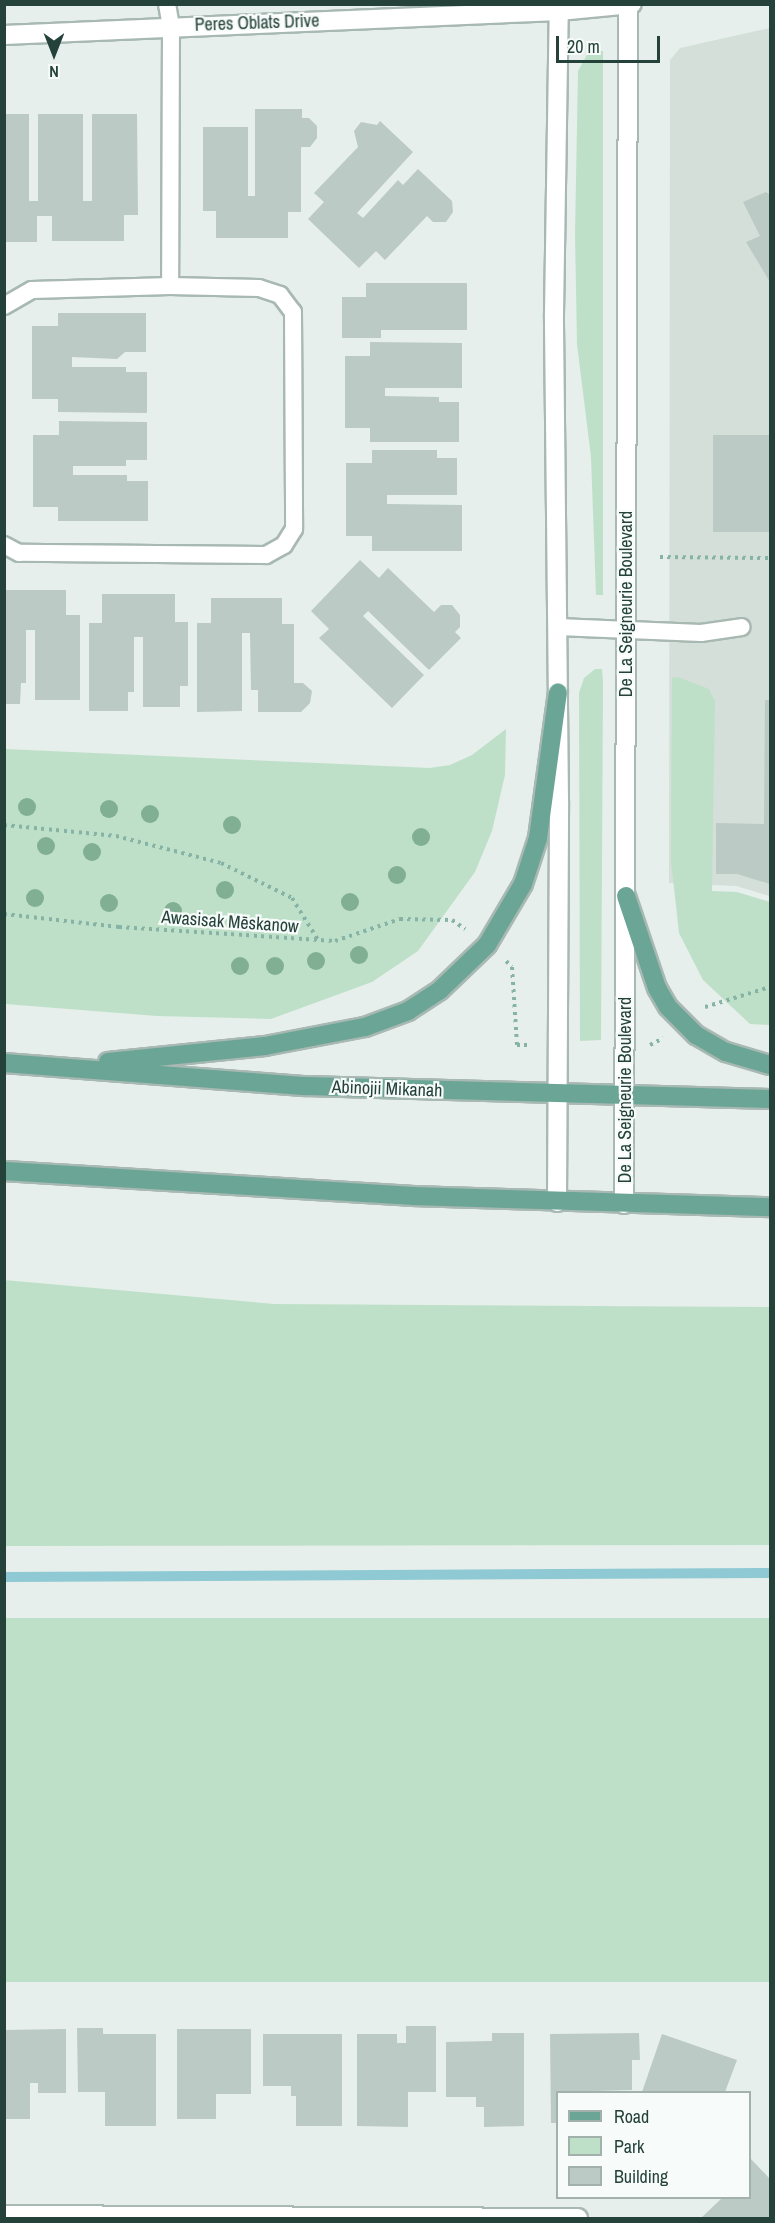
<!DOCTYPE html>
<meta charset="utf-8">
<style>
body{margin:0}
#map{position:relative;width:775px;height:2223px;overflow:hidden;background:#e6efeb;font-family:"Archivo Narrow",sans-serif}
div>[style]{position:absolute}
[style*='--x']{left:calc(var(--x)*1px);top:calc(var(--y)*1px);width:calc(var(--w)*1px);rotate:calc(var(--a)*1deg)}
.built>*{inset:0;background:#d4dfda}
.green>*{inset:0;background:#bfe0c8;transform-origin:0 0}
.stream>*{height:10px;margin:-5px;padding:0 5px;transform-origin:5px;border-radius:5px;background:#8ec9d4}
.building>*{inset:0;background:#bbcac4;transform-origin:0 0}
.path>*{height:4px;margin-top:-2px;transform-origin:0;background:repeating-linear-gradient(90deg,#86b3a5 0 3px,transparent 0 7.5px)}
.roads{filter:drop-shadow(2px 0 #a8b8b2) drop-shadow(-2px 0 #a8b8b2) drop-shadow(0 2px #a8b8b2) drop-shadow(0 -2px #a8b8b2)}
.lane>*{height:16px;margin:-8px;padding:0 8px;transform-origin:8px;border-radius:8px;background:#fff}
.street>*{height:18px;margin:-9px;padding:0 9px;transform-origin:9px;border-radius:9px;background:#fff}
.secondary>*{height:18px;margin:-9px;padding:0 9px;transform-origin:9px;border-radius:9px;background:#fff}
.primary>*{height:18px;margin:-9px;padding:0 9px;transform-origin:9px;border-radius:9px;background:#6aa596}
.trees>*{width:18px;height:18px;margin:-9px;border-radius:50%;background:#80af93}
span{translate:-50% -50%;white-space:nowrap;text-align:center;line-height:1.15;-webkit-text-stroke:4.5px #f7fbf9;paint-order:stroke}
.street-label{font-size:18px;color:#24423a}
.frame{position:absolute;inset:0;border:6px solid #24423a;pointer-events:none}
.legend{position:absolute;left:556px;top:2091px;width:195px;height:108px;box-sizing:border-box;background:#f7fbf9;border:2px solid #a3b1ad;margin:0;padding:8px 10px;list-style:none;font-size:18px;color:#24423a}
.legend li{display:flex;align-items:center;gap:12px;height:30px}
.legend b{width:30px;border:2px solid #a3b1ad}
.north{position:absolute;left:24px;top:24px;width:60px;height:60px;-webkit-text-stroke:4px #f7fbf9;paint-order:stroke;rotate:180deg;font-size:16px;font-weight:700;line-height:24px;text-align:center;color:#24423a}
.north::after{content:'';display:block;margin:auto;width:21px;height:27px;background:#24423a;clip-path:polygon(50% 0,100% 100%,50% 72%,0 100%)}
.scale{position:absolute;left:556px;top:36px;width:104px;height:27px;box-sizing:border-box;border:3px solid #24423a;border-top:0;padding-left:8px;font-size:18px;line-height:21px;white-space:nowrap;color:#24423a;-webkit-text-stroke:4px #f7fbf9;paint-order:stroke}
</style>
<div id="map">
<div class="built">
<div style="clip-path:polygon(770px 28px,770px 896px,736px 886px,669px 883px,670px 60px,680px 48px)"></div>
</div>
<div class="green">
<div style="clip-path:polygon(589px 51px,603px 51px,603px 595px,596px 595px,591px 457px,577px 344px,575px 234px,578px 71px)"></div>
<div style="clip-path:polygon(595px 669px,602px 669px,603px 682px,601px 1040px,580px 1041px,579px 693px,584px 678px)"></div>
<div style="clip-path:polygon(678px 677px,709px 689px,715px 701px,712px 891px,737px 892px,770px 902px,770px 1025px,750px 1024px,703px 980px,679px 933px,671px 861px,672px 678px)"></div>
<div style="clip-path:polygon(506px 729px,505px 775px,492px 831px,475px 872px,418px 951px,372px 982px,271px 1019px,157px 1016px,5px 1004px,5px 749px,430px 768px,450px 765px,472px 755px)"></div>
<div style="clip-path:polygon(4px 1280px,275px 1304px,770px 1307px,770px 1545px,5px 1546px)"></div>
<div style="left:4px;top:1618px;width:766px;height:364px"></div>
</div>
<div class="stream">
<div style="--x:4;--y:1577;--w:766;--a:-0.3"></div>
</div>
<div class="building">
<div style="clip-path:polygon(255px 109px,302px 109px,302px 118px,309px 118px,317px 126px,317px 138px,310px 147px,301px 147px,301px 212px,288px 212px,288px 238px,216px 238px,216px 211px,203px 211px,203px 127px,248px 127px,248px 196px,255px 196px)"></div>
<div style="clip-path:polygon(4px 114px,29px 114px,29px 201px,38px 201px,38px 114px,83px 114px,83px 201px,92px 201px,92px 114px,137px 114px,138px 215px,124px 215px,124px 241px,52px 241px,52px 216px,37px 216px,37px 242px,4px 242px)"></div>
<div style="clip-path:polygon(380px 121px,413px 152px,357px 213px,363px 218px,398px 180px,403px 185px,418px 169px,452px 201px,453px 212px,446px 222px,433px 222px,427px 216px,385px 260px,376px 251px,359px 268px,308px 219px,324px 202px,314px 193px,358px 147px,354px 131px,361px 122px,377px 125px)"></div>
<div style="clip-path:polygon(766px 192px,770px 195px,770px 282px,746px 242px,760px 236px,743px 202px)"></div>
<div style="clip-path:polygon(366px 283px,467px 283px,467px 330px,381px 330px,381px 338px,342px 338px,342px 297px,366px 297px)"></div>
<div style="clip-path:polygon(58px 313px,146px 313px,146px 352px,125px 352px,117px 359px,72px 357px,72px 367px,126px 367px,126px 372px,147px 372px,147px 413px,58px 412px,58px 399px,32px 399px,32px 326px,58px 326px)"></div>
<div style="clip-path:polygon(370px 342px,462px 343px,462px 388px,385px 388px,385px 396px,439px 397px,439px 402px,459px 402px,459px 442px,370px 442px,370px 428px,345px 428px,345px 356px,370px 356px)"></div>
<div style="clip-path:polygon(59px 421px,147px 422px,147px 460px,126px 460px,126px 466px,73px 466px,73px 475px,127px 475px,127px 481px,148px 481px,148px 521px,58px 521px,58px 507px,33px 507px,33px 435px,59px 435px)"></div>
<div style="left:713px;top:435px;width:57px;height:97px"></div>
<div style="clip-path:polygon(372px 450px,437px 450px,437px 458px,457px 458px,457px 495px,387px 495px,387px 504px,462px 505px,462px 551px,372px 551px,372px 536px,346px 536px,346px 463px,372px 463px)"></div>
<div style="clip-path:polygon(360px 560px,379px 578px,388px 568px,434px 612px,441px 605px,452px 605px,460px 615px,460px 627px,455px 632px,461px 638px,429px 670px,368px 611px,363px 616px,424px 675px,392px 708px,319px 638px,329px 629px,311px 611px)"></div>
<div style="clip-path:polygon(4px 590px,66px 590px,66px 615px,80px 615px,80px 700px,35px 700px,35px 630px,26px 630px,26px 683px,21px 683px,20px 704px,4px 704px)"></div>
<div style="clip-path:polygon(102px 594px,175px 594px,175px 622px,188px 622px,188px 686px,180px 686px,180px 707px,143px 707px,143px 637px,134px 637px,134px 692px,128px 692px,128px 711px,89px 711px,89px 623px,102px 623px)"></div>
<div style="clip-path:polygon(211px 598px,282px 598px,282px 624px,294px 624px,294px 683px,303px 683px,312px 691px,310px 703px,301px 712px,258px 712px,258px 690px,251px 690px,250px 633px,242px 633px,242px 711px,197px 712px,197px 623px,211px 623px)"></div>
<div style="clip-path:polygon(765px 700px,770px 700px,770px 884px,737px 874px,716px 874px,716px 823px,764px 824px)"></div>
<div style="clip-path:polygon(406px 2026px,436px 2026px,436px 2092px,408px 2092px,408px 2127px,357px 2126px,357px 2034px,397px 2034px,397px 2043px,406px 2043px)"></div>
<div style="clip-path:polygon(77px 2028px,103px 2028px,103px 2034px,156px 2034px,156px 2126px,105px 2126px,105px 2092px,78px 2092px)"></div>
<div style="clip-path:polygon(66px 2029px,66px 2093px,38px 2093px,38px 2083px,30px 2083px,30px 2119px,4px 2119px,4px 2030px)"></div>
<div style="clip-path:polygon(177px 2029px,251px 2029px,251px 2094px,216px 2094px,216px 2119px,177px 2119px)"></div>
<div style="clip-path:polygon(492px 2033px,524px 2033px,524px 2126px,484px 2127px,484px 2107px,476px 2107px,476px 2097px,446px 2097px,446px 2042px,492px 2041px)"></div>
<div style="clip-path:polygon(639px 2033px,640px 2060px,632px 2060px,632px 2090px,558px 2092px,558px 2123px,551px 2123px,550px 2034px)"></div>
<div style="clip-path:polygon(263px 2034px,342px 2034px,342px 2126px,296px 2126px,296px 2096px,291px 2096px,291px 2086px,263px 2086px)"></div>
<div style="clip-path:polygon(662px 2034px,737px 2060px,725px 2092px,642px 2092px)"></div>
<div style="clip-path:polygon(750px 2158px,770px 2179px,770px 2218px,701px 2218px,722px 2198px,750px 2198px)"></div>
</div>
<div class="path">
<div style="--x:660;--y:557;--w:110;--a:0.5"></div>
<div style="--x:4;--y:825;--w:113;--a:5.6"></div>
<div style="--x:116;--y:836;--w:108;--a:14.4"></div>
<div style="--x:221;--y:863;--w:79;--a:26.2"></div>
<div style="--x:292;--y:898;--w:49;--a:58.2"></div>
<div style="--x:4;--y:914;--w:116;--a:6.4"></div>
<div style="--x:119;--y:927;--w:216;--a:3.7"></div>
<div style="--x:335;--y:941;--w:69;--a:-18.7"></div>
<div style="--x:400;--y:919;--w:52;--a:1.1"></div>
<div style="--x:452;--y:920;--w:16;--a:35"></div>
<div style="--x:506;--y:961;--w:8;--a:45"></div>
<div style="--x:512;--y:967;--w:78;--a:86.3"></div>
<div style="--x:517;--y:1045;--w:14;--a:0"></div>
<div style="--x:705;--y:1007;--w:68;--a:-17.1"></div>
<div style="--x:650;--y:1045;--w:15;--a:-28"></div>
</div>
<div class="roads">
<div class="lane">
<div style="--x:167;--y:4;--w:23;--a:80"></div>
<div style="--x:171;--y:27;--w:259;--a:90.2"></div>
<div style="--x:4;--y:306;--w:32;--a:-30"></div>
<div style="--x:32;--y:290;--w:138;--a:-1.7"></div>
<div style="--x:170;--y:286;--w:89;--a:1.3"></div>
<div style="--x:259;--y:288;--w:22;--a:18"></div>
<div style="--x:280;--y:295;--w:21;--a:53"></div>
<div style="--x:293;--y:312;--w:217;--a:89.7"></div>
<div style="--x:294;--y:529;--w:19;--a:122"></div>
<div style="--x:284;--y:545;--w:21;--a:151"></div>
<div style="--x:266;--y:555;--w:247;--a:-179.5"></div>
<div style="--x:19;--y:553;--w:17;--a:-152"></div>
<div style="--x:558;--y:627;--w:143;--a:2.4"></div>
<div style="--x:701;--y:633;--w:41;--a:-8.3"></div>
</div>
<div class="street">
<div style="--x:4;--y:35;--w:556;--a:-2.48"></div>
<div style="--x:559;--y:11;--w:73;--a:-5.5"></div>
<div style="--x:4;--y:2215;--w:574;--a:0.3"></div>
</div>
<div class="secondary">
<div style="--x:557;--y:1202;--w:401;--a:-89.7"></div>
<div style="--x:559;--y:801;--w:487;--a:-90.6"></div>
<div style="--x:554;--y:314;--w:310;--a:-89.1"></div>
<div style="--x:624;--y:1204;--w:1200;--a:-89.81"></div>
</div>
<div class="primary">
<div style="--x:626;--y:896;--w:97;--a:71.4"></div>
<div style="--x:657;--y:988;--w:22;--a:60"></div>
<div style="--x:668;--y:1007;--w:40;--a:45"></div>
<div style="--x:696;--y:1035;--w:34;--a:30"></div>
<div style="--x:726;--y:1052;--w:46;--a:16.5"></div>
<div style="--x:108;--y:1062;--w:158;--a:-5.8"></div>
<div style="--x:265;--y:1046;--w:102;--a:-10.8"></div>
<div style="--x:365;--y:1027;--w:46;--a:-20.4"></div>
<div style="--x:408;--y:1011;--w:38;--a:-33"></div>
<div style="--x:440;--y:990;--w:65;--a:-43.8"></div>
<div style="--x:487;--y:945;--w:71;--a:-59.5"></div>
<div style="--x:523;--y:884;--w:48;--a:-71.9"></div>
<div style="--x:538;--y:838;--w:147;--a:-82.2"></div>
<div style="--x:4;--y:1063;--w:303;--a:4.4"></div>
<div style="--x:306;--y:1086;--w:464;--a:1.6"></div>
<div style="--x:4;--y:1171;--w:410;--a:3.5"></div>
<div style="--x:413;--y:1196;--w:357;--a:1.8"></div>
</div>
</div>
<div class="trees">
<div style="left:27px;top:807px"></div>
<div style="left:109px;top:809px"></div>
<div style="left:150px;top:814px"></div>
<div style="left:232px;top:825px"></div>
<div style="left:421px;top:837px"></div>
<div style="left:46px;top:846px"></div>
<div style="left:92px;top:852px"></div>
<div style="left:397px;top:875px"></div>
<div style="left:225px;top:890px"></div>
<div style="left:35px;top:898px"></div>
<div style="left:350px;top:902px"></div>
<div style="left:109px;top:903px"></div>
<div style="left:173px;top:911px"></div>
<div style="left:359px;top:955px"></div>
<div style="left:316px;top:961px"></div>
<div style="left:240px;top:966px"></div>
<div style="left:275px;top:966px"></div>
</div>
<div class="street-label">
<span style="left:257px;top:23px;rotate:-2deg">Peres Oblats Drive</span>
<span style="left:626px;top:604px;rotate:-90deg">De La Seigneurie Boulevard</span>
<span style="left:230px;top:922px;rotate:4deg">Awasisak Mēskanow</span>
<span style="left:387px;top:1089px;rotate:2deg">Abinojii Mikanah</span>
<span style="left:625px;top:1090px;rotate:-90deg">De La Seigneurie Boulevard</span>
</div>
<div class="frame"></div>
<ul class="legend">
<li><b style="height:8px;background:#6aa596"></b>Road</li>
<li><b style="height:16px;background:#bfe0c8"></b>Park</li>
<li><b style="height:16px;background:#bbcac4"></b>Building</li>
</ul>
<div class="north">N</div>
<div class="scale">20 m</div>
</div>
